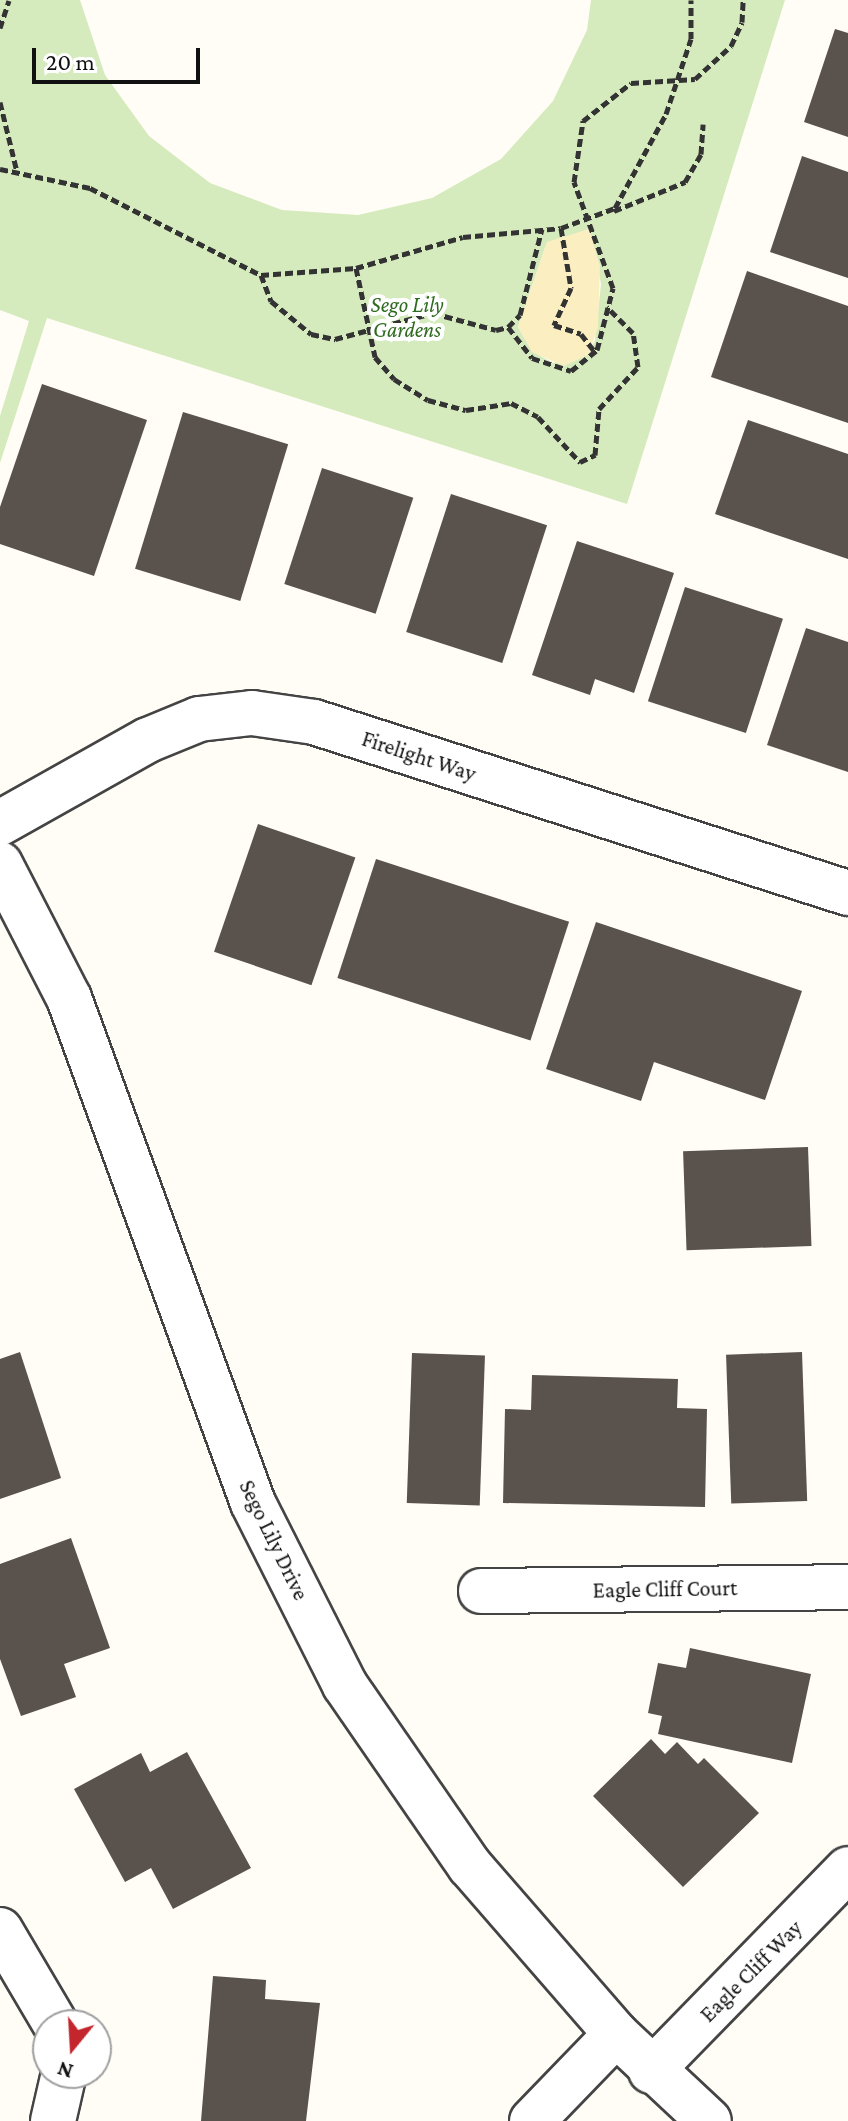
<!DOCTYPE html>
<style>
body{margin:0}
#map{position:relative;width:848px;height:2121px;overflow:hidden;background:#fffdf5;font-family:"Crimson Pro",serif}
div>[style]{position:absolute}
[style*='--x']{left:calc(var(--x)*1px);top:calc(var(--y)*1px);width:calc(var(--w)*1px);rotate:calc(var(--a)*1deg)}
.green>*{inset:0;background:#d5ebbd}
.sand>*{inset:0;background:#fbeec1}
.building>*{inset:0;background:#5a524d;transform-origin:0 0}
.path>*{height:5px;margin-top:-2.5px;transform-origin:0;background:repeating-linear-gradient(90deg,#333 0 8px,transparent 0 12px)}
.roads{filter:drop-shadow(2px 0 #444) drop-shadow(-2px 0 #444) drop-shadow(0 2px #444) drop-shadow(0 -2px #444)}
.minor>*{height:44px;margin:-22px;padding:0 22px;transform-origin:22px;border-radius:22px;background:#fff}
.tertiary>*{height:44px;margin:-22px;padding:0 22px;transform-origin:22px;border-radius:22px;background:#fff}
span{translate:-50% -50%;white-space:nowrap;text-align:center;line-height:1.15;-webkit-text-stroke:8px #fff;paint-order:stroke}
.park-label{font-size:22px;color:#2f6b1f;font-style:italic}
.street-label{font-size:22px;color:#111}
.north{position:absolute;left:32px;top:2009px;width:80px;height:80px;box-sizing:border-box;background:#fff;border:2px solid #a0a0a0;border-radius:50%;rotate:198deg;font-size:22px;font-weight:700;line-height:32px;text-align:center;color:#111}
.north::after{content:'';display:block;margin:auto;width:28px;height:36px;background:#c4262e;clip-path:polygon(50% 0,100% 100%,50% 72%,0 100%)}
.scale{position:absolute;left:32px;top:48px;width:168px;height:36px;box-sizing:border-box;border:4px solid #111;border-top:0;padding-left:10px;font-size:24px;line-height:28px;white-space:nowrap;color:#111;-webkit-text-stroke:6px #fff;paint-order:stroke}
</style>
<div id="map">
<div class="green">
<div style="clip-path:polygon(evenodd,0 0,80px 0,105px 75px,149px 136px,210px 183px,282px 210px,358px 215px,432px 198px,501px 159px,553px 101px,587px 30px,591px 0,785px 0,627px 504px,47px 318px,0 463px,0 416px,29px 321px,0 310px,0 0,589px 229px,601px 284px,595px 340px,588px 355px,553px 363px,532px 351px,518px 327px,546px 245px,589px 229px)"></div>
</div>
<div class="sand">
<div style="clip-path:polygon(589px 229px,600px 266px,598px 328px,588px 355px,564px 366px,532px 352px,518px 327px,547px 242px)"></div>
</div>
<div class="building">
<div style="clip-path:polygon(835px 29px,848px 33px,848px 137px,804px 122px)"></div>
<div style="clip-path:polygon(802px 156px,848px 172px,848px 278px,770px 252px)"></div>
<div style="clip-path:polygon(747px 271px,848px 306px,848px 423px,711px 377px)"></div>
<div style="clip-path:polygon(42px 384px,147px 420px,94px 576px,0 544px,0 507px)"></div>
<div style="left:183px;top:412px;width:110px;height:164px;rotate:17deg"></div>
<div style="clip-path:polygon(748px 420px,848px 454px,848px 559px,715px 514px)"></div>
<div style="left:322px;top:468px;width:96px;height:122px;rotate:18deg"></div>
<div style="left:451px;top:494px;width:101px;height:145px;rotate:18deg"></div>
<div style="clip-path:polygon(577px 541px,674px 573px,634px 693px,595px 679px,590px 695px,532px 675px)"></div>
<div style="left:685px;top:587px;width:103px;height:120px;rotate:18deg"></div>
<div style="clip-path:polygon(806px 628px,848px 642px,848px 772px,767px 745px)"></div>
<div style="left:258px;top:824px;width:103px;height:135px;rotate:19deg"></div>
<div style="left:376px;top:859px;width:203px;height:125px;rotate:18deg"></div>
<div style="clip-path:polygon(596px 922px,802px 991px,765px 1100px,654px 1062px,641px 1101px,546px 1069px)"></div>
<div style="left:808px;top:1147px;width:99px;height:125px;rotate:88deg"></div>
<div style="clip-path:polygon(20px 1352px,61px 1478px,0 1499px,0 1359px)"></div>
<div style="left:802px;top:1352px;width:149px;height:76px;rotate:88deg"></div>
<div style="left:412px;top:1353px;width:73px;height:150px;rotate:2deg"></div>
<div style="clip-path:polygon(532px 1375px,678px 1379px,677px 1408px,707px 1409px,705px 1507px,503px 1503px,505px 1409px,531px 1410px)"></div>
<div style="clip-path:polygon(71px 1538px,110px 1648px,64px 1664px,76px 1697px,21px 1716px,0 1659px,0 1564px)"></div>
<div style="clip-path:polygon(690px 1648px,811px 1674px,792px 1763px,658px 1734px,662px 1716px,648px 1713px,658px 1663px,686px 1668px)"></div>
<div style="clip-path:polygon(651px 1739px,665px 1754px,677px 1742px,698px 1764px,704px 1758px,759px 1813px,683px 1887px,593px 1796px)"></div>
<div style="clip-path:polygon(187px 1752px,251px 1868px,173px 1909px,151px 1868px,125px 1882px,74px 1789px,141px 1753px,150px 1772px)"></div>
<div style="clip-path:polygon(213px 1976px,266px 1980px,265px 1999px,320px 2003px,306px 2121px,201px 2121px)"></div>
</div>
<div class="path">
<div style="--x:0;--y:28;--w:29;--a:-72"></div>
<div style="--x:0;--y:102;--w:72;--a:76.3"></div>
<div style="--x:0;--y:169;--w:92;--a:11.9"></div>
<div style="--x:90;--y:188;--w:192;--a:27"></div>
<div style="--x:261;--y:275;--w:28;--a:69"></div>
<div style="--x:271;--y:301;--w:52;--a:39.5"></div>
<div style="--x:311;--y:334;--w:25;--a:12"></div>
<div style="--x:335;--y:339;--w:101;--a:-14.9"></div>
<div style="--x:433;--y:313;--w:65;--a:15.1"></div>
<div style="--x:496;--y:330;--w:12;--a:-14"></div>
<div style="--x:508;--y:327;--w:39;--a:52"></div>
<div style="--x:532;--y:358;--w:41;--a:18.4"></div>
<div style="--x:571;--y:371;--w:33;--a:-39"></div>
<div style="--x:597;--y:350;--w:64;--a:-75.5"></div>
<div style="--x:613;--y:288;--w:113;--a:-110.2"></div>
<div style="--x:574;--y:182;--w:62;--a:-81.6"></div>
<div style="--x:583;--y:121;--w:61;--a:-38.4"></div>
<div style="--x:631;--y:83;--w:64;--a:-3.6"></div>
<div style="--x:695;--y:79;--w:49;--a:-42.5"></div>
<div style="--x:731;--y:46;--w:26;--a:-65"></div>
<div style="--x:742;--y:22;--w:22;--a:-87"></div>
<div style="--x:614;--y:211;--w:77;--a:-22.2"></div>
<div style="--x:685;--y:182;--w:32;--a:-60"></div>
<div style="--x:701;--y:154;--w:30;--a:-86"></div>
<div style="--x:561;--y:228;--w:61;--a:80.5"></div>
<div style="--x:571;--y:288;--w:41;--a:114.7"></div>
<div style="--x:554;--y:325;--w:28;--a:18"></div>
<div style="--x:581;--y:334;--w:23;--a:52"></div>
<div style="--x:356;--y:268;--w:111;--a:-16.2"></div>
<div style="--x:463;--y:237;--w:98;--a:-5.2"></div>
<div style="--x:561;--y:228;--w:58;--a:-20.3"></div>
<div style="--x:615;--y:208;--w:107;--a:-61.5"></div>
<div style="--x:666;--y:114;--w:79;--a:-71.6"></div>
<div style="--x:691;--y:39;--w:39;--a:-90"></div>
<div style="--x:261;--y:275;--w:95;--a:-4.2"></div>
<div style="--x:356;--y:268;--w:91;--a:77.9"></div>
<div style="--x:375;--y:357;--w:29;--a:49"></div>
<div style="--x:394;--y:379;--w:40;--a:32"></div>
<div style="--x:428;--y:400;--w:39;--a:15"></div>
<div style="--x:466;--y:410;--w:46;--a:-8.8"></div>
<div style="--x:511;--y:403;--w:30;--a:27"></div>
<div style="--x:538;--y:417;--w:62;--a:47"></div>
<div style="--x:580;--y:462;--w:17;--a:-25"></div>
<div style="--x:595;--y:455;--w:46;--a:-85"></div>
<div style="--x:599;--y:409;--w:57;--a:-47.1"></div>
<div style="--x:638;--y:367;--w:34;--a:-98"></div>
<div style="--x:633;--y:333;--w:37;--a:-135"></div>
<div style="--x:508;--y:327;--w:17;--a:-45"></div>
<div style="--x:520;--y:315;--w:89;--a:-75.7"></div>
</div>
<div class="roads">
<div class="minor">
<div style="--x:0;--y:823;--w:170;--a:-29.3"></div>
<div style="--x:148;--y:740;--w:55;--a:-22.4"></div>
<div style="--x:199;--y:719;--w:53;--a:-6.5"></div>
<div style="--x:252;--y:713;--w:63;--a:8.3"></div>
<div style="--x:314;--y:722;--w:561;--a:17.76"></div>
<div style="--x:481;--y:1591;--w:367;--a:-0.6"></div>
<div style="--x:0;--y:1930;--w:110;--a:59.5"></div>
<div style="--x:651;--y:2071;--w:282;--a:-45.7"></div>
<div style="--x:53;--y:2121;--w:49;--a:-77.1"></div>
</div>
<div class="tertiary">
<div style="--x:0;--y:864;--w:151;--a:62.8"></div>
<div style="--x:69;--y:998;--w:537;--a:69.98"></div>
<div style="--x:253;--y:1503;--w:204;--a:63.2"></div>
<div style="--x:345;--y:1685;--w:220;--a:55.4"></div>
<div style="--x:470;--y:1866;--w:223;--a:49"></div>
<div style="--x:616;--y:2034;--w:127;--a:43.1"></div>
<div style="--x:532;--y:2121;--w:121;--a:-46"></div>
</div>
</div>
<div class="park-label">
<span style="left:407px;top:317px">Sego Lily<br>Gardens</span>
</div>
<div class="street-label">
<span style="left:419px;top:756px;rotate:18deg">Firelight Way</span>
<span style="left:274px;top:1540px;rotate:64deg">Sego Lily Drive</span>
<span style="left:665px;top:1589px;rotate:-1deg">Eagle Cliff Court</span>
<span style="left:751px;top:1971px;rotate:-45deg">Eagle Cliff Way</span>
</div>
<div class="north">N</div>
<div class="scale">20 m</div>
</div>
